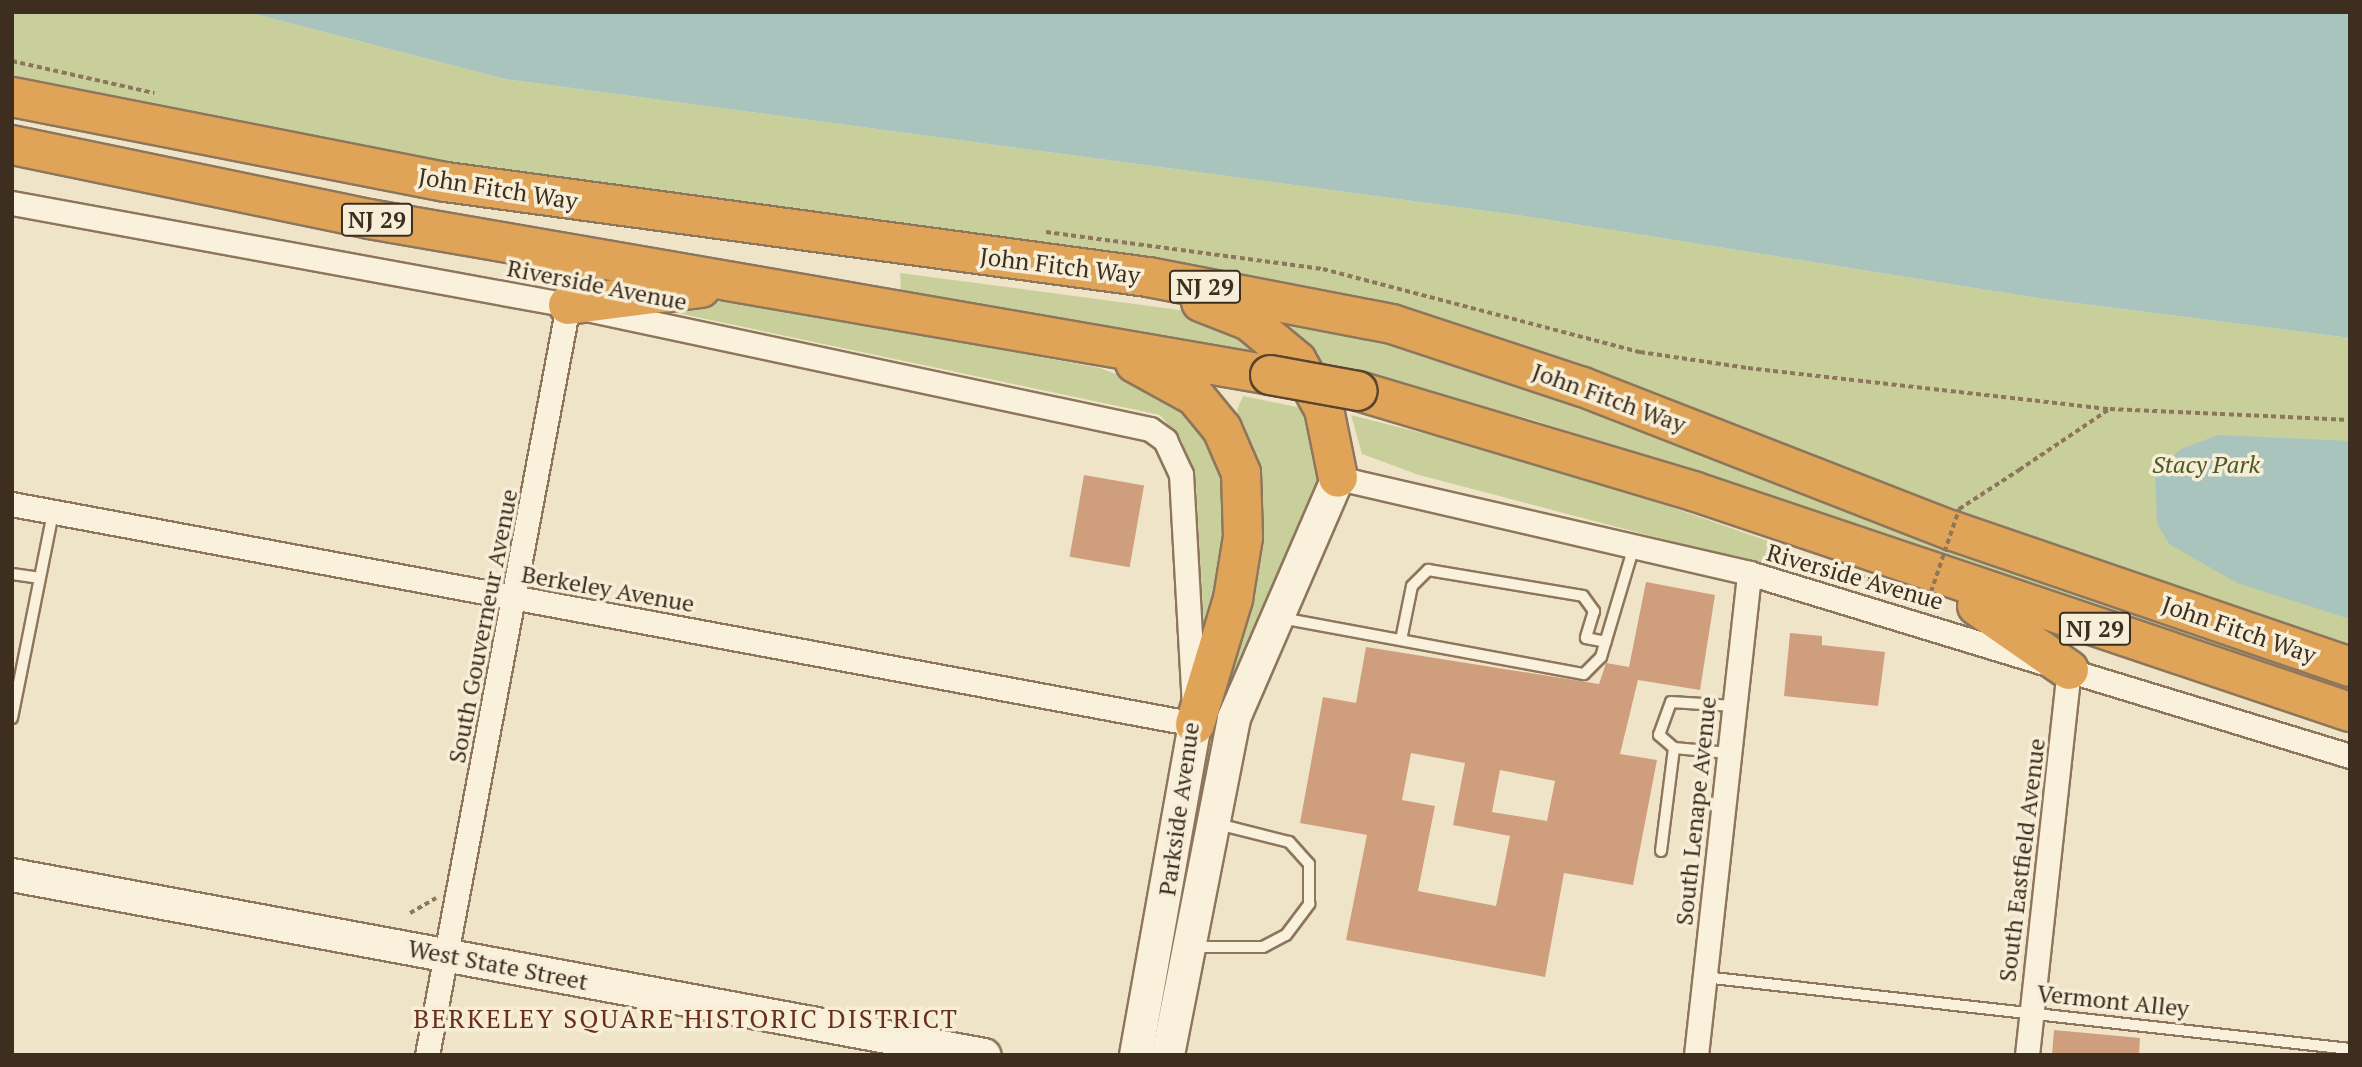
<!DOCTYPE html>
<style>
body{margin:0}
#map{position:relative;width:2362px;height:1067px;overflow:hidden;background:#f0e4c8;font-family:"PT Serif",serif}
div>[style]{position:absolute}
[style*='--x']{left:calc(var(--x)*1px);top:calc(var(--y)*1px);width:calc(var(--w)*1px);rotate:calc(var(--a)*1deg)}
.green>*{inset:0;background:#c9cf9b}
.water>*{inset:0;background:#a9c4bc}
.building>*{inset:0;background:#cf9f7d;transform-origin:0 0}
.path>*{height:3.5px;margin-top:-1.75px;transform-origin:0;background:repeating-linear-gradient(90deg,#8d765c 0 5px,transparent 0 8.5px)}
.roads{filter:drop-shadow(2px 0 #8d765c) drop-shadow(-2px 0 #8d765c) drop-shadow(0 2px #8d765c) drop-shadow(0 -2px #8d765c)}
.lane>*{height:10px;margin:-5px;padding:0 5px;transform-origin:5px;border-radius:5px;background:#faf1dc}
.street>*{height:23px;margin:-11.5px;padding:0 11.5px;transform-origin:11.5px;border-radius:11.5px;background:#faf1dc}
.secondary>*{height:32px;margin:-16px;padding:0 16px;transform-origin:16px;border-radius:16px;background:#faf1dc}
.highway>*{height:38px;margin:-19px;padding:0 19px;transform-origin:19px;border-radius:19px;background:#e0a458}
.path-bridge>*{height:3.5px;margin-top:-1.75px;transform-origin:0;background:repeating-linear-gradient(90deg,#8d765c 0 5px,transparent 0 8.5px)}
.bridges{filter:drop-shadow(2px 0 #5b4430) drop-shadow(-2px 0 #5b4430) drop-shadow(0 2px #5b4430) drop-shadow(0 -2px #5b4430)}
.highway-bridge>*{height:38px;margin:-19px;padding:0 19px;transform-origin:19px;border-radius:19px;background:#e0a458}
span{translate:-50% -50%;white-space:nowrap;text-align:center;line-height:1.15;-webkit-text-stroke:7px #f7eed8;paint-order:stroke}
.shield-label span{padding:2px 5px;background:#f7eed8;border:2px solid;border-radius:5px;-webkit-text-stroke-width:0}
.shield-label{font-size:23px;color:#3d2e20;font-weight:700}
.street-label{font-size:24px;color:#3d2e20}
.park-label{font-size:24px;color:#4d5a26;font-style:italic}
.neighbourhood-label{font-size:26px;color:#6b2e1e;letter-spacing:2px}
.frame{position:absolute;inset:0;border:14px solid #3d2e20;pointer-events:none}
</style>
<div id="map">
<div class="green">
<div style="clip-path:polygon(12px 12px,247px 12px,505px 79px,1524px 216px,2044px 299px,2350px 338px,2350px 667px,1392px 324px,12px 97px)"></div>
<div style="clip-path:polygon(900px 273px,1210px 314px,1276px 355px,901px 291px)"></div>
<div style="clip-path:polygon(735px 301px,1100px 368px,1169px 394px,1207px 431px,1230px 476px,1233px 549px,1206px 667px,1196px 483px,1182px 441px,1160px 415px,644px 306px)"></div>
<div style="clip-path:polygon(1285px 320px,1439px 357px,1556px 396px,2350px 684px,2350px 695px,1534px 420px,1326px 367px)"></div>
<div style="clip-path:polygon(1243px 396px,1312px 410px,1324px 479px,1231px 690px,1227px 682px,1257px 548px,1262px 493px,1237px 410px)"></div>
<div style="clip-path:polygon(1351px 415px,1560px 468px,1782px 546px,1777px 569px,1419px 475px,1362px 454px)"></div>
</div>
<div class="water">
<div style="clip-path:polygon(247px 12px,2350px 12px,2350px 338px,2044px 299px,1524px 216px,505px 79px)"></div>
<div style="clip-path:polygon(2218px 435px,2350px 441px,2350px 619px,2237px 583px,2169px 544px,2157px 523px,2155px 471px,2181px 449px)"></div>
</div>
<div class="building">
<div style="left:1084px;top:475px;width:61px;height:83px;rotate:10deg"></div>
<div style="clip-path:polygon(evenodd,1646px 582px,1715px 595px,1700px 690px,1638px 680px,1620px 754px,1657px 760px,1633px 885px,1564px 873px,1545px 977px,1346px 940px,1367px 835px,1300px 823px,1323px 697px,1356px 703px,1366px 647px,1599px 684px,1606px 663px,1629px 667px,1646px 582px,1411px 753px,1465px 763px,1453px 825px,1510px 836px,1496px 906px,1418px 891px,1435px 806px,1402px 800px,1411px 753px,1646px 582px,1500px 770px,1555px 781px,1547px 821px,1492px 812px,1500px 770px)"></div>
<div style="clip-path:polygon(1790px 633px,1822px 636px,1822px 645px,1885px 652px,1878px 706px,1784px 696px)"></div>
<div style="clip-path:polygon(2054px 1030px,2140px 1038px,2139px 1055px,2052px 1055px)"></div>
</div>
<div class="path">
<div style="--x:12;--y:61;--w:146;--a:12.7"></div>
<div style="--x:1046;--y:232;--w:279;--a:7.6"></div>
<div style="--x:1323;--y:269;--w:328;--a:14.7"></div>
<div style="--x:1640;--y:352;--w:109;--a:8.4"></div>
<div style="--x:1748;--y:368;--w:364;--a:6.5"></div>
<div style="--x:2110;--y:409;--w:240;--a:2.6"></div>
<div style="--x:2019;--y:470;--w:107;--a:-34"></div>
<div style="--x:410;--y:913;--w:30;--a:-30"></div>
</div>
<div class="roads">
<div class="lane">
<div style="--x:12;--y:574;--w:27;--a:8"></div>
<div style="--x:1281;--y:618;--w:308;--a:10.5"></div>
<div style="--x:1584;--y:674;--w:24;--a:-45"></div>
<div style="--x:1601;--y:657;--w:116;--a:-73.4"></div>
<div style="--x:1401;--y:640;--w:55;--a:-78.5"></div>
<div style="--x:1412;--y:586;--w:23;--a:-45"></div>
<div style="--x:1428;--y:570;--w:157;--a:9.5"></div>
<div style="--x:1583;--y:596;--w:19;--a:54"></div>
<div style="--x:1594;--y:611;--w:28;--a:107"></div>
<div style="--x:1586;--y:638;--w:20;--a:11"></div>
<div style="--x:12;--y:718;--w:210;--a:-78.7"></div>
<div style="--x:1729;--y:753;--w:55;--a:-174.8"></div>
<div style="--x:1674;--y:748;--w:20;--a:-139"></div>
<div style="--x:1659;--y:735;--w:35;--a:-70"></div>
<div style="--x:1671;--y:702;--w:63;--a:3.6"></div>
<div style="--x:1661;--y:851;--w:104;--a:-82.8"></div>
<div style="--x:1191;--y:947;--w:72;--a:0"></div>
<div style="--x:1263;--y:947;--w:26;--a:-28"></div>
<div style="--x:1286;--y:935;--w:39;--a:-53"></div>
<div style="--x:1309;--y:904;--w:40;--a:-90"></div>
<div style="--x:1309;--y:864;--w:30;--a:-132"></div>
<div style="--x:1289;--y:842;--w:73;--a:-165.8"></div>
<div style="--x:1704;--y:977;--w:650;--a:6.36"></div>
</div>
<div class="street">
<div style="--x:12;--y:203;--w:560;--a:10.39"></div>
<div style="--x:563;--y:304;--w:600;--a:12.02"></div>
<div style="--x:1150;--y:429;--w:19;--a:36"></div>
<div style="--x:1165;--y:440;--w:38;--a:65"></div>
<div style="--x:1181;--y:474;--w:250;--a:86.8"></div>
<div style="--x:1195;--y:724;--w:1203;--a:-169.47"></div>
<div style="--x:1338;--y:478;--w:422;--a:13"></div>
<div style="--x:1749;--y:573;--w:628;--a:16.94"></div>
<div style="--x:427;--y:1055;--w:763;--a:-79.35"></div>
<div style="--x:1696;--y:1055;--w:485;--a:-83.7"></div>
<div style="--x:2027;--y:1055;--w:387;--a:-83.8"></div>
</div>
<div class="secondary">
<div style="--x:12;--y:875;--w:989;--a:10.49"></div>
<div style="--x:1136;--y:1055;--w:336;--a:-79.9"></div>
<div style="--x:1168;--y:1055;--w:343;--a:-78.9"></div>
<div style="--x:1234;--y:718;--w:262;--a:-66.6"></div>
</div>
<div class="highway">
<div style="--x:12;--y:97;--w:442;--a:11.1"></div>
<div style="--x:446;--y:182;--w:708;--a:7.71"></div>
<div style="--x:1148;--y:277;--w:248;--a:10.9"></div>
<div style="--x:1392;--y:324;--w:201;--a:18.3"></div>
<div style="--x:1583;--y:387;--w:397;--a:21.3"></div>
<div style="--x:1953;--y:531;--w:420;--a:18.9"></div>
<div style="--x:12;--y:145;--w:365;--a:11.7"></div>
<div style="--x:369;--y:219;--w:914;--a:9.82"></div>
<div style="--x:1201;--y:302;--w:52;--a:21.6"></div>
<div style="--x:1249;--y:321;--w:62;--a:39.8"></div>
<div style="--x:1297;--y:361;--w:55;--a:60.6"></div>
<div style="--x:1324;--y:409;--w:70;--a:78.5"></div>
<div style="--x:568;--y:305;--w:134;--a:-7.3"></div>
<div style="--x:1135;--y:363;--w:68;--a:28.8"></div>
<div style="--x:1195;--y:396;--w:43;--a:50.7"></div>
<div style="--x:1222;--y:429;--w:48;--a:66.6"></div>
<div style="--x:1241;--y:473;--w:64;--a:88.2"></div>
<div style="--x:1243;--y:537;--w:63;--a:99.2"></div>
<div style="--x:1233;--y:599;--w:131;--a:106.9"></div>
<div style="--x:1358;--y:391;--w:350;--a:16.6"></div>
<div style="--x:1693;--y:491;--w:693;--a:18.59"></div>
<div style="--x:1977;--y:606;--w:112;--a:34.8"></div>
</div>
</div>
<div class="path-bridge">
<div style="--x:1858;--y:581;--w:5;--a:-68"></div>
<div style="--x:1860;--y:576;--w:72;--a:19.4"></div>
<div style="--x:1928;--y:600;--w:96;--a:-71.2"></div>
<div style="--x:1959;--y:509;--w:72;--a:-33"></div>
</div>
<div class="bridges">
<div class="highway-bridge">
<div style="--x:1270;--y:375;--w:89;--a:10.3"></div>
</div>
</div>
<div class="shield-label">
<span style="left:377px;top:220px">NJ 29</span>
<span style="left:1205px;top:287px">NJ 29</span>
<span style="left:2095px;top:629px">NJ 29</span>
</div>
<div class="street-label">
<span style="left:498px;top:189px;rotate:9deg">John Fitch Way</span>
<span style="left:1060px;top:266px;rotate:7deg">John Fitch Way</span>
<span style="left:597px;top:285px;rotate:11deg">Riverside Avenue</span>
<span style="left:1609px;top:398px;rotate:20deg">John Fitch Way</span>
<span style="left:1855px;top:577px;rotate:16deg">Riverside Avenue</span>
<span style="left:608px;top:589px;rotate:10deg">Berkeley Avenue</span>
<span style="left:483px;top:626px;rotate:-79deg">South Gouverneur Avenue</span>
<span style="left:2239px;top:630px;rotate:19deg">John Fitch Way</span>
<span style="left:1179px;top:809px;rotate:-82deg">Parkside Avenue</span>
<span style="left:1696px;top:811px;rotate:-84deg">South Lenape Avenue</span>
<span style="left:2022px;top:860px;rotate:-83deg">South Eastfield Avenue</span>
<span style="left:498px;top:965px;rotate:11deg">West State Street</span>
<span style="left:2113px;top:1001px;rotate:6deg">Vermont Alley</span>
</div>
<div class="park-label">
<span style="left:2206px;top:465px">Stacy Park</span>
</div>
<div class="neighbourhood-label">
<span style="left:686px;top:1019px">BERKELEY SQUARE HISTORIC DISTRICT</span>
</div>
<div class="frame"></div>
</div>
